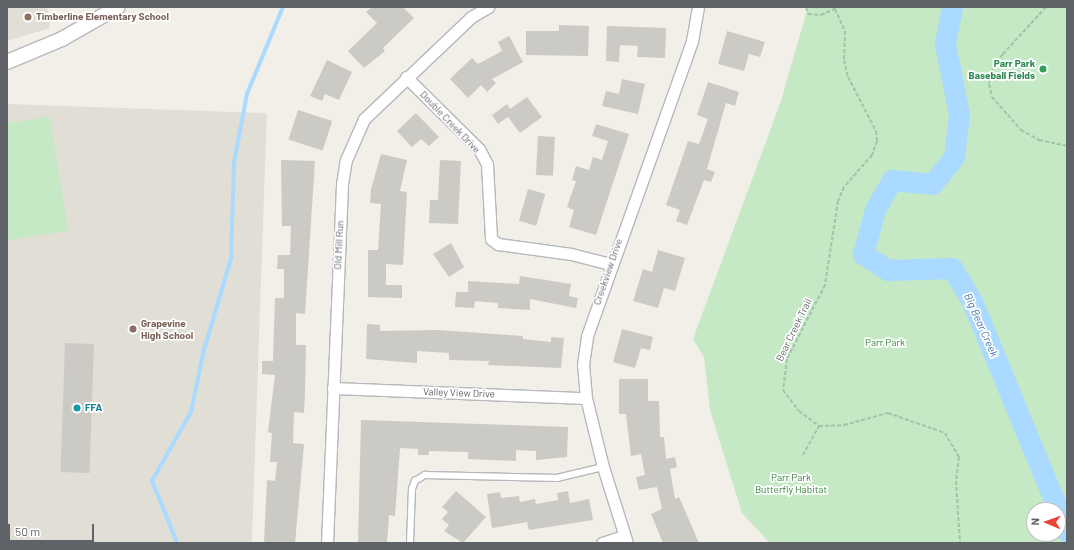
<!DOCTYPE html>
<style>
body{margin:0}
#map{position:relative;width:1074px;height:550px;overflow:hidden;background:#f1efe8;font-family:Barlow,sans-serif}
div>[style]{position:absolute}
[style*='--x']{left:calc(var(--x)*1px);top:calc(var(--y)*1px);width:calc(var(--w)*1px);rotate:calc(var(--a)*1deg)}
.education>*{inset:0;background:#e1ded6;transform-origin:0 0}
.green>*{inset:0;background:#c5e8c5}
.stream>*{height:3.5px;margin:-1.75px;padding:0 1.75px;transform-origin:1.75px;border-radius:1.75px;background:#aadaff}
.river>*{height:21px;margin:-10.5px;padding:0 10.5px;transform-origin:10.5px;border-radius:10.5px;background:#aadaff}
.building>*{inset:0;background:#cccac5;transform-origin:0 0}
.path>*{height:2px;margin-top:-1px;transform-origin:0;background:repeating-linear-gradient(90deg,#9cc7a9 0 4px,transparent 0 6px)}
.roads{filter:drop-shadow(1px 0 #b5b8bc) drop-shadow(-1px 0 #b5b8bc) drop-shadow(0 1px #b5b8bc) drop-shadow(0 -1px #b5b8bc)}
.service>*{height:5.5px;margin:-2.75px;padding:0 2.75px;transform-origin:2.75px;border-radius:2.75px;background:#fff}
.minor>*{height:11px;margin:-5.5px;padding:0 5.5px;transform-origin:5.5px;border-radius:5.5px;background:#fff}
.tertiary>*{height:14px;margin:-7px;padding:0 7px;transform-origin:7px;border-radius:7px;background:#fff}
.dots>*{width:11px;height:11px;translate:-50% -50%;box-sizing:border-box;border:2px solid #fff;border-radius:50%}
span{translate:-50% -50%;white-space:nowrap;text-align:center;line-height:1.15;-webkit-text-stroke:3.5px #fff;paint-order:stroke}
.education-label{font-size:10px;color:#785e54;font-weight:700}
.left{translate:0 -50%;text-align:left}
.leisure-label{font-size:10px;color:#27864d;font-weight:700}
.right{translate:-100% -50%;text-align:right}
.street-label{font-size:10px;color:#5f6368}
.park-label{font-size:10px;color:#348238}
.culture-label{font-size:10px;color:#0d838f;font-weight:700}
.water-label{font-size:11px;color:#4174aa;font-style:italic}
.frame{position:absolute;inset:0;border:8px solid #5f6368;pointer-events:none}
.north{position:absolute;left:1026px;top:502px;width:40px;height:40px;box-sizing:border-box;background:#fff;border:1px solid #bfc1c3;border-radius:50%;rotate:272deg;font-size:11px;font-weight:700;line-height:16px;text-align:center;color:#5f6368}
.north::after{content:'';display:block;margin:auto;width:14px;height:18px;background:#ea4335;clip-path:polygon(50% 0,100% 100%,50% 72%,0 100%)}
.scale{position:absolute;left:8px;top:524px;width:86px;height:18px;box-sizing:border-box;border:2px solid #5f6368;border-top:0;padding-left:5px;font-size:12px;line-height:14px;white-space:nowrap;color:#5f6368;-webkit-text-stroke:3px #fff;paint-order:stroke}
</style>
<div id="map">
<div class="education">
<div style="clip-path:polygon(7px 7px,47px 7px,50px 28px,7px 41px)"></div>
<div style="left:7px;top:104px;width:260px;height:439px;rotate:2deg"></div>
</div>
<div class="green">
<div style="clip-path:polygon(evenodd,808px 7px,1067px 7px,1067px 543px,770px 543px,742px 513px,710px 410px,704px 357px,693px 339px,781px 101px,808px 7px,1034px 510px,1058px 510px,1058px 534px,1034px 534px,1034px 510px)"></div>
<div style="clip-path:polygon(50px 117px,68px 231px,7px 240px,7px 123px)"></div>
</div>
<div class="stream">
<div style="--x:177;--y:543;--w:67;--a:-112"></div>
<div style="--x:152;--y:481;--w:79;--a:-60.5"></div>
<div style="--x:191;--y:412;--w:63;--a:-78.2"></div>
<div style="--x:204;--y:350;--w:95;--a:-73.5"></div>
<div style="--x:231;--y:259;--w:97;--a:-88.2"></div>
<div style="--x:234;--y:162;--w:69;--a:-79.2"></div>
<div style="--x:247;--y:94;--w:94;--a:-67.5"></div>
</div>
<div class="river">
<div style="--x:952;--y:7;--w:38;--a:101"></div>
<div style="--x:945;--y:44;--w:71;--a:78.7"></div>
<div style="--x:959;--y:114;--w:43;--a:96.6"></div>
<div style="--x:954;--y:157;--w:35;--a:129"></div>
<div style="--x:932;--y:184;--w:40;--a:-174.3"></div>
<div style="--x:892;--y:180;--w:34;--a:120"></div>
<div style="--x:875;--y:209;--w:47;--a:104.9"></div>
<div style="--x:863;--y:254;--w:30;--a:33"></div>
<div style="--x:888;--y:270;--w:64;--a:-1.8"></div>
<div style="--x:952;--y:268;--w:39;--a:59"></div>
<div style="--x:972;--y:301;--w:250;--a:67.6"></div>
</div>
<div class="building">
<div style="clip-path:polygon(372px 7px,403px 7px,414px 18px,383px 48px,385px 51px,364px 68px,348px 51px,377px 23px,366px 12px)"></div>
<div style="clip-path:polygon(559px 25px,589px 26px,588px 56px,526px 55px,526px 31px,559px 31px)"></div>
<div style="clip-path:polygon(607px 26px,666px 28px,665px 58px,637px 57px,638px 46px,620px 45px,619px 62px,606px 61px)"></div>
<div style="clip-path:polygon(727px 31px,765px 42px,760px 57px,749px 54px,744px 71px,718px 64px)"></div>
<div style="clip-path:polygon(509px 36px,523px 62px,492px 79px,496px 83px,487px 92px,481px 85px,468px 98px,450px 79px,472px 58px,478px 64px,502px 51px,498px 42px)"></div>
<div style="clip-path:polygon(327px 60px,352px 72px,339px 100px,325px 94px,322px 101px,310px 96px)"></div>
<div style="clip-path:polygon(622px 79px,645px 84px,638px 114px,602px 106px,606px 91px,619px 94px)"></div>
<div style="clip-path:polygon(708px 82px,739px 92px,735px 106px,726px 103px,707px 169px,715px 172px,711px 182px,704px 180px,687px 225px,676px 221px,680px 210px,666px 205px,688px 141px,699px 144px,708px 119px,697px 115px)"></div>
<div style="clip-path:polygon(527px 97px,542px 117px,520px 133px,508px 117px,498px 124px,492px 115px,507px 104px,510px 109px)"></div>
<div style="left:298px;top:110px;width:36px;height:31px;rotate:18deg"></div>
<div style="clip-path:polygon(416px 113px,439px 137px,429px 146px,421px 139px,412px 147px,397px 131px)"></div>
<div style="clip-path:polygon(596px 124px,629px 134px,596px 235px,569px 227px,574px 210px,567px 207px,576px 181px,572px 180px,576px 166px,589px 170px,593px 157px,602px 160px,608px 141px,592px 136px)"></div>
<div style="left:538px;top:136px;width:17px;height:39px;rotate:3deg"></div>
<div style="clip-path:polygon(381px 154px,407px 160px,400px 191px,407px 192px,403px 265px,386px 264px,386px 285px,402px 285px,402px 298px,368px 297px,368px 250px,378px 250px,381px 204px,370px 203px,371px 189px)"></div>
<div style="clip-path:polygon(281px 160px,315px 161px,305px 314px,296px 313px,296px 345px,306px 345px,305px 395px,304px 413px,294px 412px,293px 443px,304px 444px,295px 543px,264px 543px,267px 480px,275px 481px,277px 462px,270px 462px,272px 433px,268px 432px,275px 375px,262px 374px,262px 361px,273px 361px,275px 298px,284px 298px,284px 269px,277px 269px,278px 255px,290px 255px,291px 226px,282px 226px)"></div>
<div style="clip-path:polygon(440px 160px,461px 161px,458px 224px,429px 223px,430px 200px,438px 200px)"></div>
<div style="left:528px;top:189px;width:18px;height:33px;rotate:16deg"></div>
<div style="clip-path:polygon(451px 243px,464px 267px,449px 277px,433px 254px)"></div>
<div style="clip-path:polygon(658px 250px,685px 258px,675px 291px,664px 288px,658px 308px,633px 301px,643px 269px,652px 272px)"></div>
<div style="clip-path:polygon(520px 276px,571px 284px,569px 296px,578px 298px,576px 308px,530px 299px,530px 310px,498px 308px,498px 303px,475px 301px,474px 308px,455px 307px,456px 292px,468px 292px,468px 281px,519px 284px)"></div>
<div style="clip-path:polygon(367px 324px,380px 325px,380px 331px,437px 330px,523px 336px,523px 339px,551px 342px,551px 337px,564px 338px,561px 368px,488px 365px,489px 361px,449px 360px,449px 353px,417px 351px,417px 363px,366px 359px)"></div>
<div style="clip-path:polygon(622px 329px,653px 337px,650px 350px,641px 348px,635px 368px,613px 362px)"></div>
<div style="left:94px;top:344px;width:129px;height:29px;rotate:92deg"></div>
<div style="clip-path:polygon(619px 379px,648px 379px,648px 401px,659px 401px,660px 437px,664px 437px,666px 459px,675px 457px,677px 467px,670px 469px,675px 499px,679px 497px,699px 543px,663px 543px,651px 514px,662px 509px,657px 487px,639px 490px,636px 477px,645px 475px,641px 454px,631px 456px,626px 414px,619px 414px)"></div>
<div style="clip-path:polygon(361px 420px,568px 427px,567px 457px,536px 460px,536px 451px,516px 450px,516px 461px,468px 459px,468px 452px,429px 451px,429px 455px,418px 455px,418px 449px,400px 448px,395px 516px,389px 515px,387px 543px,358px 543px)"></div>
<div style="clip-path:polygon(456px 491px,486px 517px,463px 543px,444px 531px,449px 525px,442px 519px,448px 512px,442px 507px)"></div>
<div style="clip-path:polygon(568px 491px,570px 503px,589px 499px,593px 520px,529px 530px,527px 522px,492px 528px,487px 494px,500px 492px,501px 498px,519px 496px,520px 502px,535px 499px,536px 504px,558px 500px,557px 493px)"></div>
</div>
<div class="path">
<div style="--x:806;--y:7;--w:7;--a:74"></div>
<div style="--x:808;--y:14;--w:13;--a:4"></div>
<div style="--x:821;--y:15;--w:19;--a:-25"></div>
<div style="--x:1046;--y:7;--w:64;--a:132.5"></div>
<div style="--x:1003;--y:54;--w:23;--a:124"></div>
<div style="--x:990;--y:73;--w:11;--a:95"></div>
<div style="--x:989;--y:84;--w:13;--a:77"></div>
<div style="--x:992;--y:97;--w:44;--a:48.7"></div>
<div style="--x:1021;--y:130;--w:21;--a:29"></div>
<div style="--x:1039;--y:140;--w:29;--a:12"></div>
<div style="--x:835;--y:9;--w:24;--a:66"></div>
<div style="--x:845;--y:31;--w:29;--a:92"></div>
<div style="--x:844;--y:60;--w:17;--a:77"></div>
<div style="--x:848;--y:77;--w:61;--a:62.6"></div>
<div style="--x:876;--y:131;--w:10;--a:84"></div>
<div style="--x:877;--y:141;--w:15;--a:110"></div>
<div style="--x:872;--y:155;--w:43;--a:131.2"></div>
<div style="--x:844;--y:187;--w:15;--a:113"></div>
<div style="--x:838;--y:201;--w:85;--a:98.8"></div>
<div style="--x:825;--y:285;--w:83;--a:117.2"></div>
<div style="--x:787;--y:359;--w:31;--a:97"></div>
<div style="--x:783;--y:390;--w:26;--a:53"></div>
<div style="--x:799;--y:411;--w:25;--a:37"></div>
<div style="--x:819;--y:426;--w:25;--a:-2"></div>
<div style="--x:844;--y:425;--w:46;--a:-15.3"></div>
<div style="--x:888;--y:413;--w:60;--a:19.3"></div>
<div style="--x:945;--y:433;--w:28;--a:60"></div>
<div style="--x:959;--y:457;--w:24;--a:97"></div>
<div style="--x:956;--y:481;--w:62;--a:86.3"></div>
<div style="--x:803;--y:455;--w:33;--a:-61"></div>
</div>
<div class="roads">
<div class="service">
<div style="--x:410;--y:543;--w:54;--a:-87.9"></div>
<div style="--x:412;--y:489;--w:9;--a:-69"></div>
<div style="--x:415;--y:481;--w:12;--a:-31"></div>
<div style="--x:425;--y:475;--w:132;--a:1.3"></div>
<div style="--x:557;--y:478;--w:47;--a:-13.4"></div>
</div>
<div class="minor">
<div style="--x:406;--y:77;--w:103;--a:44.6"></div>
<div style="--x:479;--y:149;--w:17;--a:62"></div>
<div style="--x:487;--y:164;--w:75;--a:86.9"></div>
<div style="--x:491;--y:239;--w:9;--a:36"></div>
<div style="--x:498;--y:244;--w:74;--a:7.8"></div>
<div style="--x:571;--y:254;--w:40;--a:14.4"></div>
<div style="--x:333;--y:388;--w:253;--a:2.3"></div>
<div style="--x:327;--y:543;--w:359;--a:-87.6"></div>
<div style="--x:342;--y:184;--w:24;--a:-81"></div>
<div style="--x:346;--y:160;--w:45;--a:-66.3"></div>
<div style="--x:364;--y:119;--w:148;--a:-43.6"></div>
<div style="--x:471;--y:17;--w:20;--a:-30"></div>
<div style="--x:602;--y:543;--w:22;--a:-18"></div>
<div style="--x:627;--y:543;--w:80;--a:-107.5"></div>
<div style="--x:603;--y:467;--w:71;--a:-103.8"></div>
<div style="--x:586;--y:398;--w:33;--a:-95"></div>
<div style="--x:583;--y:365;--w:29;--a:-82"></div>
<div style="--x:587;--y:336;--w:313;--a:-70.4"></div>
<div style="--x:692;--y:41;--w:35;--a:-80"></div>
</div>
<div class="tertiary">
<div style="--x:7;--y:62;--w:60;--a:-22.7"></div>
<div style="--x:62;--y:39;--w:64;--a:-29.7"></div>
</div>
</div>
<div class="dots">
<div style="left:28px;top:17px;background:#8d6e63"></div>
<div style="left:1043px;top:69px;background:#2e9e5b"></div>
<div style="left:133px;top:329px;background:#8d6e63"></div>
<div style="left:77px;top:408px;background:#0f9aa8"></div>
</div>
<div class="education-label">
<span class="left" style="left:36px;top:17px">Timberline Elementary School</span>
<span class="left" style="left:141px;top:329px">Grapevine<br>High School</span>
</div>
<div class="leisure-label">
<span class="right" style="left:1035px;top:69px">Parr Park<br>Baseball Fields</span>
</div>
<div class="street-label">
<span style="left:450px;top:122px;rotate:46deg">Double Creek Drive</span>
<span style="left:339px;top:245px;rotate:-87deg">Old Mill Run</span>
<span style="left:608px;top:272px;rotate:-71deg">Creekview Drive</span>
<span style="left:794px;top:330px;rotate:-64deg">Bear Creek Trail</span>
<span style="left:459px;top:393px;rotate:2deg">Valley View Drive</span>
</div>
<div class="park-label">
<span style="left:885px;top:343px">Parr Park</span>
<span style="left:791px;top:483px">Parr Park<br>Butterfly Habitat</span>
</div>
<div class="culture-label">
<span class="left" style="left:85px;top:408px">FFA</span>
</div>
<div class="water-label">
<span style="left:981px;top:325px;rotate:66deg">Big Bear Creek</span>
</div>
<div class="frame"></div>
<div class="north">N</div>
<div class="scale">50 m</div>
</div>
